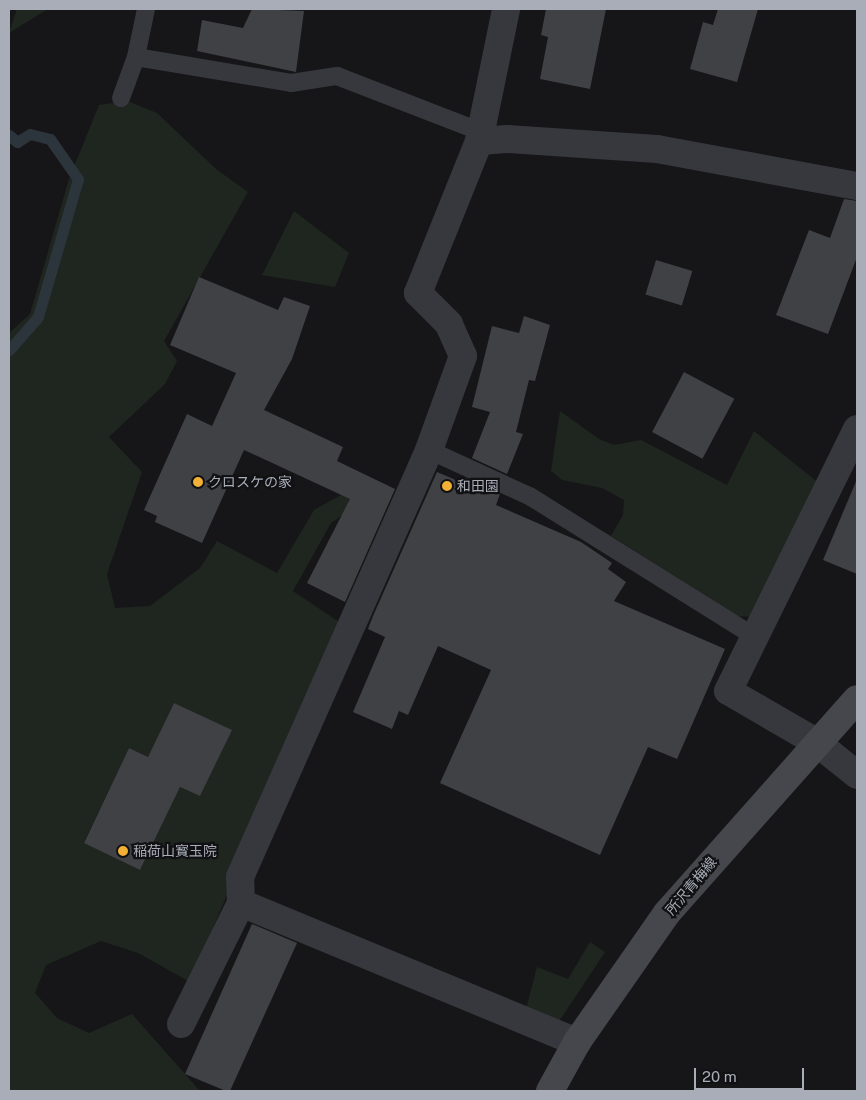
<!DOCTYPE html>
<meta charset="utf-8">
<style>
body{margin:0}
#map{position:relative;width:866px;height:1100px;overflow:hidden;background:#161618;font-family:"Public Sans","Noto Sans JP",sans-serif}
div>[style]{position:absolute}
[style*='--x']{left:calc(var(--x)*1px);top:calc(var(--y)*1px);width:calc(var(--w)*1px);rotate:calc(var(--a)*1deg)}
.green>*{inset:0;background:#1e261f}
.stream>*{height:11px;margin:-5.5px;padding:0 5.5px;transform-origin:5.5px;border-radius:5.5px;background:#2c353c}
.building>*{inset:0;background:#404145;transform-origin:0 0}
.service>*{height:18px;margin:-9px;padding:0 9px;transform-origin:9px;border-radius:9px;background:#37383d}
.minor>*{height:28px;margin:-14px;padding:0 14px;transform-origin:14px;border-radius:14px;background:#37383d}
.secondary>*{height:28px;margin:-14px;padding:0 14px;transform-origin:14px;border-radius:14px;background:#45474d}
.dots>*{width:14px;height:14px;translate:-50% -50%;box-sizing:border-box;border:2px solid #111113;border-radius:50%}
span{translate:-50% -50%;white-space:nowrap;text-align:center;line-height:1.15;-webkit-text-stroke:4.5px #111113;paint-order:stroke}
.poi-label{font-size:14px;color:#a8adb8}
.left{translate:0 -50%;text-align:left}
.street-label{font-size:14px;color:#a8adb8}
.frame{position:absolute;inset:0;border:10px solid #a8adb8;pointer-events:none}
.scale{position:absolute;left:694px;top:1068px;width:110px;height:22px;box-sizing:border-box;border:2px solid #a8adb8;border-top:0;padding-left:6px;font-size:15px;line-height:18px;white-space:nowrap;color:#a8adb8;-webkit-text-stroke:4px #111113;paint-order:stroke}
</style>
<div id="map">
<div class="green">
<div style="clip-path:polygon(17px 9px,48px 9px,9px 33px)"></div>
<div style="clip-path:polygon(evenodd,127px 101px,157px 113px,216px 169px,248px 192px,164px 341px,177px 361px,165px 384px,109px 437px,142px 472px,107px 574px,115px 608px,150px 606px,200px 568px,217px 541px,277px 573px,314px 510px,368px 480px,356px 506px,331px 523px,293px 591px,342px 624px,190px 982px,138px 953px,101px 941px,46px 965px,35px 993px,57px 1018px,89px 1033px,132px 1014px,200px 1091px,9px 1091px,9px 333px,30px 314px,69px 179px,99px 105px,127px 101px,174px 703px,231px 730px,200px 796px,180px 787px,140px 870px,84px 842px,129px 748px,148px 757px,174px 703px)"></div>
<div style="clip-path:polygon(294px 211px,349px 253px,335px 287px,262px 275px)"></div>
<div style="clip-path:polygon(560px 411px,599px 439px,614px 445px,641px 440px,727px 485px,754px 431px,820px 484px,752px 617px,737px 616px,611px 536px,623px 515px,624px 500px,602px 488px,562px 480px,551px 471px)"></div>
<div style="clip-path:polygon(590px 942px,605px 952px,556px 1026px,525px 1013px,537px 967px,568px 979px)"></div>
</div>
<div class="stream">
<div style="--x:9;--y:135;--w:11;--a:41"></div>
<div style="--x:17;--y:142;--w:15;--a:-32"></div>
<div style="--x:30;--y:134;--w:21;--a:14"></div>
<div style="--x:50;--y:139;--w:49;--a:55"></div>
<div style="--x:78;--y:179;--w:144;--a:106.2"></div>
<div style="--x:38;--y:317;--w:44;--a:131.3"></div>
</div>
<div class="building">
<div style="clip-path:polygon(252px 9px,304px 11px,296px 72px,197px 51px,202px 20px,243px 28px)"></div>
<div style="clip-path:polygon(546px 9px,606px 9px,590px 89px,540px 79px,548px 37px,541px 35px)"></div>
<div style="clip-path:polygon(718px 9px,758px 9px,737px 82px,690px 69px,703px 22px,713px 25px)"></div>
<div style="clip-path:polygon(844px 199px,857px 201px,857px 257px,828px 334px,776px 315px,809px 230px,830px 238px)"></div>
<div style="left:656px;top:260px;width:38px;height:36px;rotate:17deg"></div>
<div style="clip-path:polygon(199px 277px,278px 310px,284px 297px,310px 306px,292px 359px,264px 410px,343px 447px,337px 461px,395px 489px,345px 602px,307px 583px,350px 499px,244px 450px,202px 543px,155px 522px,157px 516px,144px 510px,187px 414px,212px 426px,236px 373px,170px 345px)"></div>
<div style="clip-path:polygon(524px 316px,550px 325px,535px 381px,529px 380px,516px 432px,523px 434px,507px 474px,472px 458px,490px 412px,472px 407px,492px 326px,519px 333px)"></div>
<div style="left:684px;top:372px;width:57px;height:68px;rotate:28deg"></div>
<div style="clip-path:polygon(437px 472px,463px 483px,465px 478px,500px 494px,496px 505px,581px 542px,612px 563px,608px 569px,626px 582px,614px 601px,725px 649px,677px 759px,648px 747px,600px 855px,440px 783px,491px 670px,438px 646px,408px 715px,399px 711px,392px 729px,353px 712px,385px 637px,368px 629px,373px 616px)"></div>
<div style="clip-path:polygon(857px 479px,857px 574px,823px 560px)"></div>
<div style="clip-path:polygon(174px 703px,232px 730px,200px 796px,180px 787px,140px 870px,84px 843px,129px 748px,148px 757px)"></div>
<div style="clip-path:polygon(252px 924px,297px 943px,230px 1091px,226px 1091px,185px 1074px)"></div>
</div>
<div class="service">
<div style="--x:146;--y:9;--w:49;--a:101.8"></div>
<div style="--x:136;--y:57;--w:157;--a:9.5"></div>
<div style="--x:291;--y:83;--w:47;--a:-8.7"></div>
<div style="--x:337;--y:76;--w:152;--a:21.2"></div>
<div style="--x:121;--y:98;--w:44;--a:-69.9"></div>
<div style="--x:429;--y:450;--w:112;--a:24.7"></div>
<div style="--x:531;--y:497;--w:264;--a:32"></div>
</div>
<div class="minor">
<div style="--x:479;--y:141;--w:28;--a:-4"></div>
<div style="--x:507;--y:139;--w:150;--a:3.8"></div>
<div style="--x:657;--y:149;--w:203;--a:10.5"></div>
<div style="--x:857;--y:429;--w:292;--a:116.2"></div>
<div style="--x:728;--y:691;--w:102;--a:30.1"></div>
<div style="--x:816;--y:742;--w:53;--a:38.8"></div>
<div style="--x:241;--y:903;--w:364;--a:22.5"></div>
<div style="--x:181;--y:1024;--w:135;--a:-63.6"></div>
<div style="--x:241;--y:903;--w:26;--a:-92"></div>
<div style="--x:240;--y:877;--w:467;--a:-66.1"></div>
<div style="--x:429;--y:450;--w:100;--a:-70.1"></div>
<div style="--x:463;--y:356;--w:35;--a:-114"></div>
<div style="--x:449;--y:324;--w:44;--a:-135"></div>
<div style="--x:418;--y:293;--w:164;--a:-68.1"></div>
<div style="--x:479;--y:141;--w:135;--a:-78.4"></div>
</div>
<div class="secondary">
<div style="--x:550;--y:1091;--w:56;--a:-61.1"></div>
<div style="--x:577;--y:1042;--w:157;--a:-55.1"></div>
<div style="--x:667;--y:913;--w:286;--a:-48.4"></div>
</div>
<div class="dots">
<div style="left:198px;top:482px;background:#f2b134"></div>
<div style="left:447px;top:486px;background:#f2b134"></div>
<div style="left:123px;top:851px;background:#f2b134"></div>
</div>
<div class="poi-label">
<span class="left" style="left:208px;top:482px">クロスケの家</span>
<span class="left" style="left:457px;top:486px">和田園</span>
<span class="left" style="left:133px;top:851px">稲荷山寳玉院</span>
</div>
<div class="street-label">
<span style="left:691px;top:886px;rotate:-50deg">所沢青梅線</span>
</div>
<div class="frame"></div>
<div class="scale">20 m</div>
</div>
